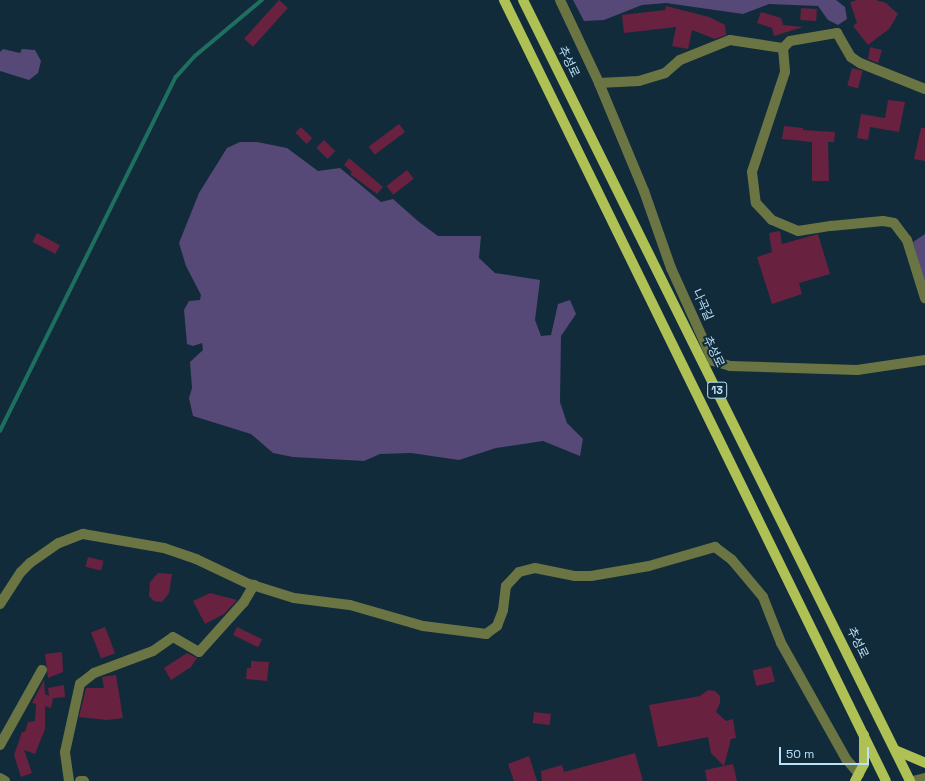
<!DOCTYPE html>
<meta charset="utf-8">
<style>
body{margin:0}
#map{position:relative;width:925px;height:781px;overflow:hidden;background:#112b3a;font-family:"Space Grotesk","Noto Sans KR",sans-serif}
div>[style]{position:absolute}
[style*='--x']{left:calc(var(--x)*1px);top:calc(var(--y)*1px);width:calc(var(--w)*1px);rotate:calc(var(--a)*1deg)}
.green>*{inset:0;background:#564877}
.stream>*{height:3.5px;margin:-1.75px;padding:0 1.75px;transform-origin:1.75px;border-radius:1.75px;background:#1e6f60}
.building>*{inset:0;background:#692140;transform-origin:0 0}
.minor>*{height:10px;margin:-5px;padding:0 5px;transform-origin:5px;border-radius:5px;background:#6b7543}
.major>*{height:10px;margin:-5px;padding:0 5px;transform-origin:5px;border-radius:5px;background:#afc154}
span{translate:-50% -50%;white-space:nowrap;text-align:center;line-height:1.15;-webkit-text-stroke:4px #112b3a;paint-order:stroke}
.shield-label span{padding:1px 3px;background:#112b3a;border:1px solid;border-radius:3px;-webkit-text-stroke-width:0}
.shield-label{font-size:11px;color:#bae1fa;font-weight:700}
.street-label{font-size:12px;color:#bae1fa}
.scale{position:absolute;left:779px;top:747px;width:90px;height:18px;box-sizing:border-box;border:2px solid #bae1fa;border-top:0;padding-left:5px;font-size:12px;line-height:14px;white-space:nowrap;color:#bae1fa;-webkit-text-stroke:3px #112b3a;paint-order:stroke}
</style>
<div id="map">
<div class="green">
<div style="clip-path:polygon(573px 0,836px 0,845px 7px,847px 19px,838px 25px,828px 20px,818px 6px,769px 4px,743px 14px,666px 3px,642px 5px,604px 20px,584px 21px)"></div>
<div style="clip-path:polygon(3px 49px,20px 53px,22px 49px,35px 50px,41px 61px,38px 73px,29px 80px,0 71px,0 52px)"></div>
<div style="clip-path:polygon(240px 142px,257px 142px,287px 148px,318px 171px,340px 168px,381px 202px,393px 199px,419px 222px,438px 236px,481px 236px,479px 258px,495px 273px,540px 280px,535px 320px,541px 336px,551px 335px,558px 304px,570px 300px,576px 314px,561px 336px,560px 402px,567px 423px,583px 439px,580px 456px,543px 441px,496px 448px,459px 460px,411px 453px,380px 454px,364px 461px,293px 457px,273px 453px,251px 434px,193px 416px,189px 398px,192px 388px,190px 362px,203px 350px,202px 343px,193px 346px,187px 344px,184px 310px,189px 301px,200px 300px,201px 295px,186px 266px,179px 243px,199px 193px,227px 148px)"></div>
<div style="clip-path:polygon(925px 234px,925px 284px,913px 242px)"></div>
</div>
<div class="stream">
<div style="--x:0;--y:431;--w:395;--a:-63.6"></div>
<div style="--x:176;--y:77;--w:28;--a:-48"></div>
<div style="--x:195;--y:56;--w:87;--a:-39.9"></div>
</div>
<div class="building">
<div style="left:279px;top:0;width:12px;height:52px;rotate:42deg"></div>
<div style="clip-path:polygon(857px 0,876px 0,886px 3px,898px 14px,889px 29px,868px 45px,853px 26px,857px 23px,850px 2px)"></div>
<div style="clip-path:polygon(666px 6px,709px 17px,725px 25px,726px 35px,715px 39px,692px 30px,688px 49px,672px 46px,676px 27px,624px 33px,622px 15px,665px 10px)"></div>
<div style="left:801px;top:8px;width:16px;height:12px;rotate:4deg"></div>
<div style="clip-path:polygon(761px 12px,781px 18px,783px 25px,803px 27px,774px 36px,772px 28px,757px 23px)"></div>
<div style="clip-path:polygon(870px 47px,882px 50px,878px 63px,868px 59px)"></div>
<div style="left:852px;top:68px;width:11px;height:18px;rotate:15deg"></div>
<div style="clip-path:polygon(888px 100px,905px 102px,899px 132px,870px 127px,868px 140px,857px 138px,861px 114px,885px 118px)"></div>
<div style="left:399px;top:124px;width:10px;height:38px;rotate:53deg"></div>
<div style="clip-path:polygon(784px 126px,803px 128px,803px 130px,835px 132px,834px 142px,828px 142px,829px 181px,812px 181px,812px 142px,782px 139px)"></div>
<div style="left:301px;top:127px;width:16px;height:8px;rotate:45deg"></div>
<div style="clip-path:polygon(921px 128px,925px 128px,925px 161px,914px 159px)"></div>
<div style="left:324px;top:140px;width:16px;height:11px;rotate:45deg"></div>
<div style="clip-path:polygon(349px 158px,383px 187px,377px 194px,350px 174px,352px 172px,344px 165px)"></div>
<div style="left:407px;top:170px;width:11px;height:26px;rotate:52deg"></div>
<div style="clip-path:polygon(780px 231px,782px 244px,818px 234px,830px 274px,799px 283px,802px 294px,772px 304px,757px 257px,772px 252px,769px 233px)"></div>
<div style="left:37px;top:233px;width:26px;height:10px;rotate:28deg"></div>
<div style="left:88px;top:557px;width:16px;height:10px;rotate:14deg"></div>
<div style="clip-path:polygon(158px 573px,172px 574px,169px 593px,162px 602px,154px 601px,149px 596px,150px 582px)"></div>
<div style="clip-path:polygon(210px 593px,237px 600px,224px 614px,205px 624px,193px 601px)"></div>
<div style="left:105px;top:627px;width:28px;height:15px;rotate:69deg"></div>
<div style="left:237px;top:627px;width:28px;height:9px;rotate:26deg"></div>
<div style="clip-path:polygon(62px 652px,63px 672px,48px 678px,45px 654px)"></div>
<div style="clip-path:polygon(187px 653px,197px 658px,191px 667px,171px 680px,164px 668px)"></div>
<div style="clip-path:polygon(251px 661px,269px 662px,267px 681px,246px 679px,247px 668px,251px 668px)"></div>
<div style="left:771px;top:666px;width:16px;height:19px;rotate:76deg"></div>
<div style="clip-path:polygon(116px 675px,123px 718px,107px 720px,79px 717px,86px 688px,104px 688px,102px 677px)"></div>
<div style="clip-path:polygon(44px 680px,45px 694px,49px 696px,48px 688px,64px 685px,65px 697px,53px 698px,51px 708px,45px 706px,45px 729px,35px 754px,24px 750px,32px 773px,21px 777px,14px 755px,22px 732px,25px 732px,28px 722px,35px 721px,36px 704px,32px 703px)"></div>
<div style="clip-path:polygon(708px 690px,715px 691px,720px 696px,720px 703px,716px 712px,726px 721px,733px 719px,736px 738px,731px 739px,724px 766px,711px 753px,708px 737px,658px 747px,649px 705px,700px 696px)"></div>
<div style="left:534px;top:712px;width:17px;height:11px;rotate:7deg"></div>
<div style="clip-path:polygon(635px 753px,643px 781px,542px 781px,541px 771px,562px 765px,564px 772px)"></div>
<div style="clip-path:polygon(529px 756px,537px 781px,514px 781px,508px 764px)"></div>
<div style="clip-path:polygon(733px 764px,737px 781px,707px 781px,705px 770px)"></div>
</div>
<div class="minor">
<div style="--x:560;--y:0;--w:92;--a:64.8"></div>
<div style="--x:599;--y:83;--w:117;--a:67.4"></div>
<div style="--x:644;--y:191;--w:82;--a:70.7"></div>
<div style="--x:671;--y:268;--w:102;--a:65.7"></div>
<div style="--x:713;--y:361;--w:18;--a:16"></div>
<div style="--x:730;--y:366;--w:127;--a:1.8"></div>
<div style="--x:857;--y:370;--w:69;--a:-8.4"></div>
<div style="--x:783;--y:48;--w:24;--a:85"></div>
<div style="--x:785;--y:72;--w:105;--a:108.3"></div>
<div style="--x:752;--y:172;--w:31;--a:83"></div>
<div style="--x:756;--y:203;--w:23;--a:47"></div>
<div style="--x:772;--y:220;--w:28;--a:23"></div>
<div style="--x:798;--y:231;--w:33;--a:-9"></div>
<div style="--x:831;--y:226;--w:52;--a:-5.5"></div>
<div style="--x:883;--y:221;--w:11;--a:10"></div>
<div style="--x:894;--y:223;--w:21;--a:53"></div>
<div style="--x:907;--y:240;--w:61;--a:72.8"></div>
<div style="--x:599;--y:83;--w:40;--a:-2.9"></div>
<div style="--x:639;--y:81;--w:27;--a:-17"></div>
<div style="--x:665;--y:73;--w:20;--a:-41"></div>
<div style="--x:680;--y:60;--w:54;--a:-21.8"></div>
<div style="--x:730;--y:40;--w:54;--a:8.6"></div>
<div style="--x:783;--y:48;--w:10;--a:-45"></div>
<div style="--x:790;--y:41;--w:48;--a:-9.7"></div>
<div style="--x:837;--y:33;--w:28;--a:60"></div>
<div style="--x:851;--y:57;--w:11;--a:34"></div>
<div style="--x:860;--y:63;--w:70;--a:21.8"></div>
<div style="--x:0;--y:604;--w:38;--a:-57"></div>
<div style="--x:21;--y:572;--w:13;--a:-45"></div>
<div style="--x:30;--y:563;--w:35;--a:-35"></div>
<div style="--x:59;--y:543;--w:26;--a:-21"></div>
<div style="--x:83;--y:534;--w:82;--a:9.8"></div>
<div style="--x:164;--y:548;--w:34;--a:19"></div>
<div style="--x:196;--y:559;--w:59;--a:25.3"></div>
<div style="--x:249;--y:584;--w:47;--a:17.3"></div>
<div style="--x:294;--y:598;--w:56;--a:7.1"></div>
<div style="--x:350;--y:605;--w:76;--a:16"></div>
<div style="--x:423;--y:626;--w:64;--a:7.2"></div>
<div style="--x:486;--y:634;--w:14;--a:-36"></div>
<div style="--x:497;--y:626;--w:17;--a:-69"></div>
<div style="--x:503;--y:610;--w:24;--a:-83"></div>
<div style="--x:506;--y:586;--w:19;--a:-47"></div>
<div style="--x:519;--y:572;--w:16;--a:-14"></div>
<div style="--x:535;--y:568;--w:41;--a:11.3"></div>
<div style="--x:575;--y:576;--w:16;--a:0"></div>
<div style="--x:591;--y:576;--w:59;--a:-9.8"></div>
<div style="--x:649;--y:566;--w:69;--a:-16.1"></div>
<div style="--x:715;--y:547;--w:21;--a:37"></div>
<div style="--x:732;--y:560;--w:48;--a:50"></div>
<div style="--x:763;--y:597;--w:49;--a:68.6"></div>
<div style="--x:781;--y:643;--w:133;--a:60.7"></div>
<div style="--x:846;--y:759;--w:20;--a:49"></div>
<div style="--x:0;--y:745;--w:86;--a:-60.8"></div>
<div style="--x:0;--y:778;--w:6;--a:31"></div>
<div style="--x:69;--y:781;--w:29;--a:-98"></div>
<div style="--x:65;--y:752;--w:70;--a:-77.6"></div>
<div style="--x:80;--y:684;--w:18;--a:-38"></div>
<div style="--x:94;--y:673;--w:63;--a:-20.4"></div>
<div style="--x:153;--y:651;--w:24;--a:-35"></div>
<div style="--x:173;--y:637;--w:30;--a:30"></div>
<div style="--x:199;--y:652;--w:67;--a:-48"></div>
<div style="--x:244;--y:602;--w:20;--a:-60"></div>
<div style="--x:80;--y:781;--w:4;--a:0"></div>
<div style="--x:913;--y:781;--w:12;--a:-14"></div>
</div>
<div class="major">
<div style="--x:504;--y:0;--w:869;--a:63.94"></div>
<div style="--x:523;--y:0;--w:872;--a:63.64"></div>
<div style="--x:895;--y:750;--w:33;--a:23"></div>
<div style="--x:855;--y:781;--w:19;--a:-62"></div>
<div style="--x:864;--y:764;--w:29;--a:-90"></div>
</div>
<div class="shield-label">
<span style="left:717px;top:390px">13</span>
</div>
<div class="street-label">
<span style="left:568px;top:62px;rotate:64deg">추성로</span>
<span style="left:702px;top:305px;rotate:66deg">나곡길</span>
<span style="left:713px;top:352px;rotate:64deg">추성로</span>
<span style="left:857px;top:643px;rotate:64deg">추성로</span>
</div>
<div class="scale">50 m</div>
</div>
